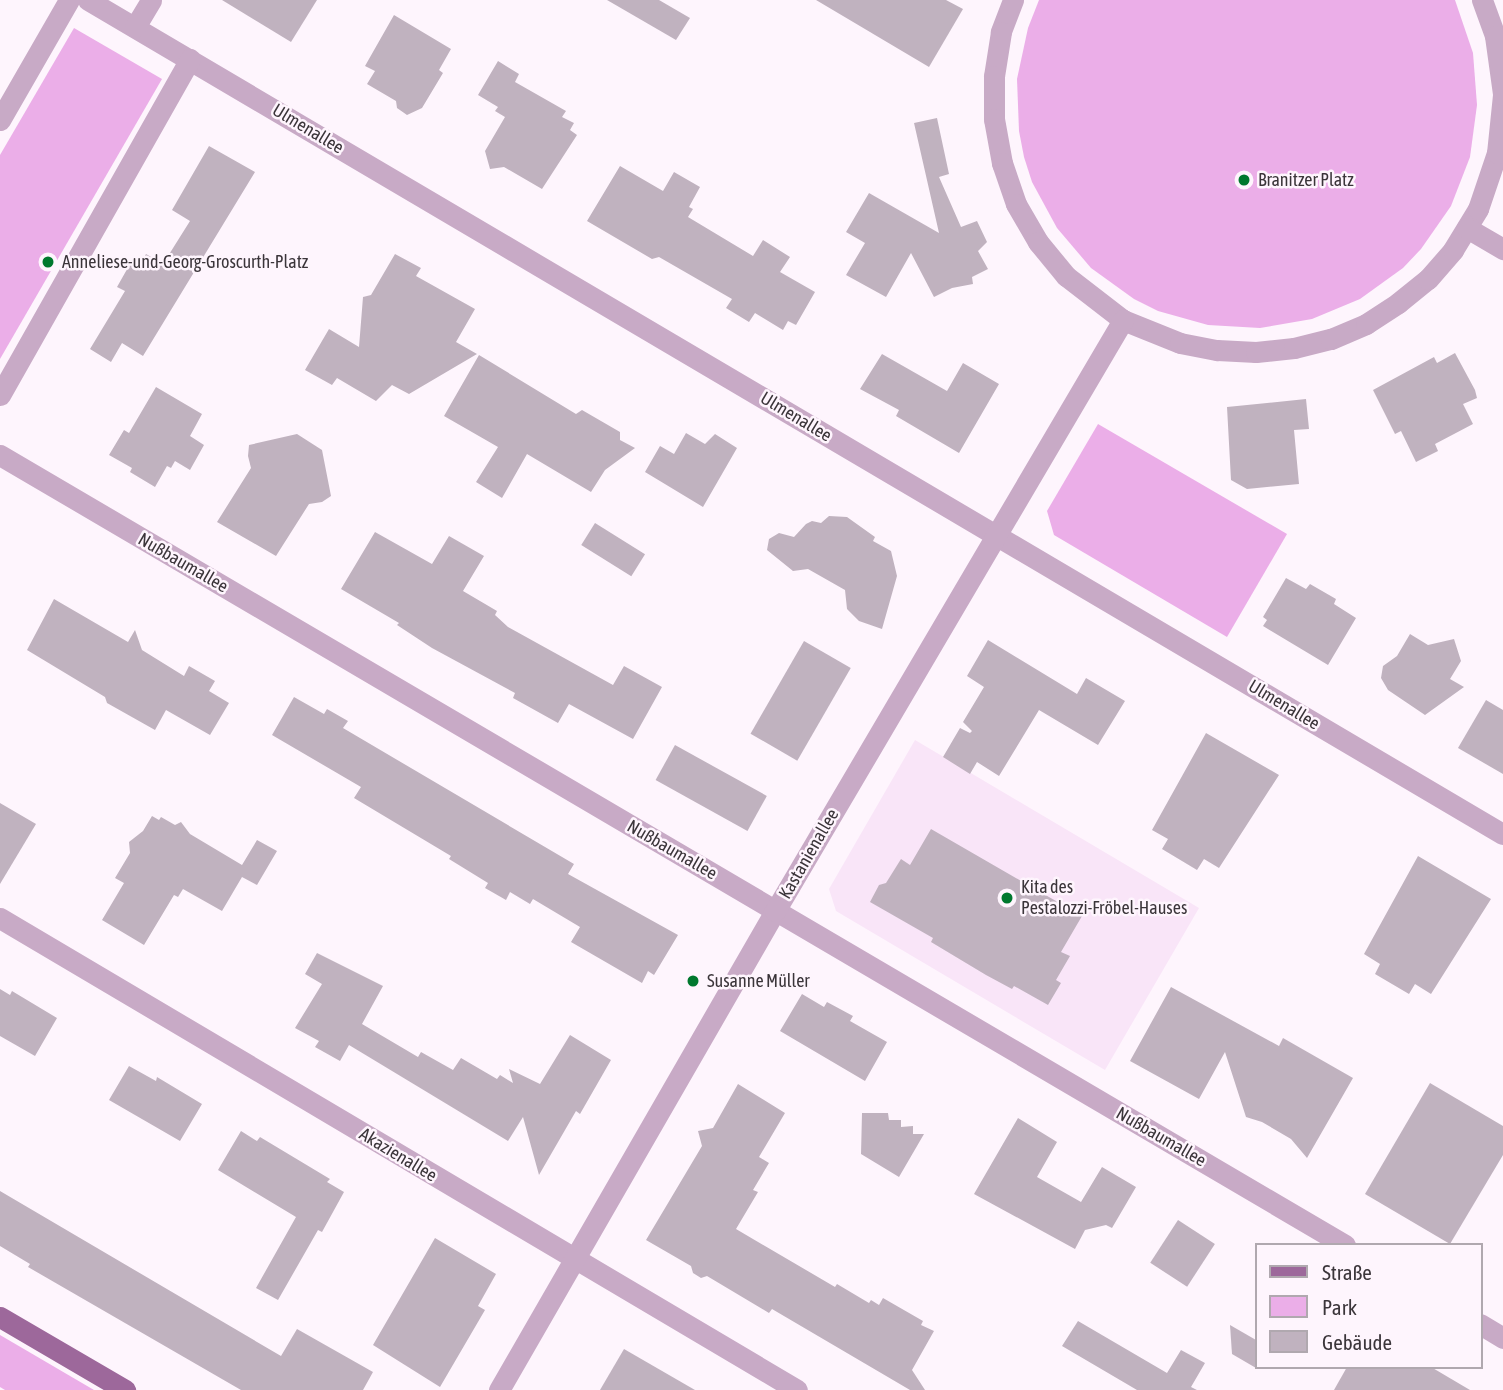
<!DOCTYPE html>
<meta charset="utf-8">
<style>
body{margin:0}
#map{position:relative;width:1503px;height:1390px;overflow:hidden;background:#fef5fd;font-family:"Asap Condensed",sans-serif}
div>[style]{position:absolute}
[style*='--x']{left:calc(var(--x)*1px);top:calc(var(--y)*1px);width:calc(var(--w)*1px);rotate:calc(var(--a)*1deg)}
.built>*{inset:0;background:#f9e5f8}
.green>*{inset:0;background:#ebaee8}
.building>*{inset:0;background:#c0b2bf;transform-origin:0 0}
.minor>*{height:21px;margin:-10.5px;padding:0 10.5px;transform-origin:10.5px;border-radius:10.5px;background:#c8aac6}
.major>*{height:21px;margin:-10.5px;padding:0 10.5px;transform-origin:10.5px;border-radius:10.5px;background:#9d689b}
.dots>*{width:19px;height:19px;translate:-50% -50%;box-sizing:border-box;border:4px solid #fef5fd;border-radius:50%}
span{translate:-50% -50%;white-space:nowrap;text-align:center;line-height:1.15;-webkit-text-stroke:5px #fef5fd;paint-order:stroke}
.street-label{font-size:18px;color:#3b353a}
.poi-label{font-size:18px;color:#3b353a}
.left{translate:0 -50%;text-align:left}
.legend{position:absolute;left:1255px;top:1243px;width:228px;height:126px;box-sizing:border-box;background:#fef5fd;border:2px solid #b0a8af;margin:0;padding:9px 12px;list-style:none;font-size:21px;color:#3b353a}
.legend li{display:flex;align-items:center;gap:14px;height:35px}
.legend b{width:35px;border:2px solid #b0a8af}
</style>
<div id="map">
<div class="built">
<div style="clip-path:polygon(915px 740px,1199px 908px,1105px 1070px,836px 911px,829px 889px)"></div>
</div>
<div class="green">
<div style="clip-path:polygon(1039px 0,1455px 0,1473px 53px,1477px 105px,1470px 157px,1451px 206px,1421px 249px,1403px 268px,1360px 299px,1312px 319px,1260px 328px,1208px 325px,1158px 311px,1134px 299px,1091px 268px,1057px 228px,1032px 182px,1024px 157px,1019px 131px,1017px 79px,1028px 28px)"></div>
<div style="clip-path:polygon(74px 28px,162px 79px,0 359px,0 155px)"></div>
<div style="clip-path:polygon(1098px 424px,1287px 534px,1227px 637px,1054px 535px,1047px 511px)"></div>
<div style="clip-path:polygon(0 1335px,94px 1390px,5px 1390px,0 1387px)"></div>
</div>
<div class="building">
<div style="clip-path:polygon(222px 0,317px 0,291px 42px)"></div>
<div style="clip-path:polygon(607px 0,659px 0,690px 18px,676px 40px)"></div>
<div style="clip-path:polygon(816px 0,946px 0,963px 9px,929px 67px)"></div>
<div style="clip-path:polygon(394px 15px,451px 49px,439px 70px,443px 73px,422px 108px,407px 115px,397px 108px,396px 101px,367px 84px,375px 71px,365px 66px)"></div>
<div style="clip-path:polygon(498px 61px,519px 74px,515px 82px,566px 111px,562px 117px,574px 123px,570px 130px,577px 135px,542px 189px,504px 167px,490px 169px,485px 151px,505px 117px,495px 111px,498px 107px,478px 95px)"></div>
<div style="clip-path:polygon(937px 118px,949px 174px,939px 177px,961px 227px,977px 221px,987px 242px,978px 251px,988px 269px,972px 277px,973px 284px,952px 288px,934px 297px,911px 253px,886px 297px,846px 275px,865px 243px,846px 232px,869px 193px,939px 233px,914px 123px)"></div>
<div style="clip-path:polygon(209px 146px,255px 172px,143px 356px,122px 343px,111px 362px,90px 349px,125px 291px,117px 287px,130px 264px,138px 269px,146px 254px,163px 264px,190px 221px,172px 210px)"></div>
<div style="clip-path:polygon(620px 166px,663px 191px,674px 172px,700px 187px,689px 207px,693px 209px,688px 217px,753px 256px,763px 240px,790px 257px,780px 272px,815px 292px,796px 325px,788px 321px,783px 330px,755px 313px,749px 322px,726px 308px,732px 299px,659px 257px,652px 259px,587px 221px)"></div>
<div style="clip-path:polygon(395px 254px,421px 268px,416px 276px,475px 309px,456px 342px,477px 354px,409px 394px,392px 385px,376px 401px,337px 378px,332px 385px,305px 370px,329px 329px,359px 347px,363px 297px,371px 295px)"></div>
<div style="clip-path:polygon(1455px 353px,1475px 390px,1477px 398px,1463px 404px,1473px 424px,1435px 444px,1438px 451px,1416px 462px,1401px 431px,1395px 434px,1373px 390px,1434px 357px,1437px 363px)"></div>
<div style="clip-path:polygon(882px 354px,947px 391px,963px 363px,999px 384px,959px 453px,896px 416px,899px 410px,860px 389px)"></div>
<div style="clip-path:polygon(479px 355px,576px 414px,582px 410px,620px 432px,620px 440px,635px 448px,605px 470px,591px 492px,527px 454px,502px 498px,476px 482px,498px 447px,444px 416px)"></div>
<div style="clip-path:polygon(156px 387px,202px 414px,190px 436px,204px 445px,190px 470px,175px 461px,171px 468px,167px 466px,155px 487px,130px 472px,132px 468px,109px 455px,124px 430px,129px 433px)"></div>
<div style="clip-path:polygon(1306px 399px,1309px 429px,1294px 430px,1299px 484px,1247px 489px,1231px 480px,1227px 407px)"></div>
<div style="clip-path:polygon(686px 433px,705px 444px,715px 434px,737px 448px,703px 507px,645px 472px,660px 446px,674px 454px)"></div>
<div style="clip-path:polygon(297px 434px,322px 450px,331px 496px,322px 502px,309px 504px,276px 556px,217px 522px,251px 468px,248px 456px,249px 445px)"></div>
<div style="clip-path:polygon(829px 516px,847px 517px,875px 537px,873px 541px,891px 551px,897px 576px,882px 629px,859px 621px,847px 609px,845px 590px,808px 569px,793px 571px,767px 550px,769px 539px,779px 533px,794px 537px,806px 524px,812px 521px,821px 523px)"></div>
<div style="left:595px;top:523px;width:59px;height:26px;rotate:32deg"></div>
<div style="clip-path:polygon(375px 532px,432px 564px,449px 536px,484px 556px,463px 591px,497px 611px,495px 615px,508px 627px,613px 685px,624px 666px,662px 687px,633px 739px,569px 704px,558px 723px,513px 698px,515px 693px,432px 648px,397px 625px,399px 623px,341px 589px)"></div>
<div style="clip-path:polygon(1286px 578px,1306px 589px,1310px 584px,1336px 599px,1334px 604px,1356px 618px,1328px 665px,1263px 626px,1267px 620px,1263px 617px)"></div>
<div style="clip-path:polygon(54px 599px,128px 642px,135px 630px,142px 650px,184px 676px,189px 666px,215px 681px,209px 691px,229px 703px,210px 735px,166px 710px,155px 730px,107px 703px,105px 697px,27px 650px)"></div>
<div style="clip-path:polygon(1410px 634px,1428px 645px,1454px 639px,1461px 661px,1450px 679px,1464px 687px,1425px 715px,1388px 690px,1381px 678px,1383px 666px,1397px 656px)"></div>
<div style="clip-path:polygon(988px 640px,1077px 694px,1086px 678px,1125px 701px,1098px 745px,1039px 710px,999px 776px,977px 762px,970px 774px,943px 757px,960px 728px,970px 733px,972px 731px,963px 722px,984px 687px,967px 676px)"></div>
<div style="left:804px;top:641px;width:54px;height:107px;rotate:30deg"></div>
<div style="clip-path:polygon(294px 697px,324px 714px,327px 709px,348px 721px,343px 728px,574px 864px,568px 874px,678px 935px,654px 975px,648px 971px,642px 983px,571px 942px,580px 927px,533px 899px,530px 904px,510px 892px,506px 900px,485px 888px,488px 883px,449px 859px,451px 856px,354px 798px,361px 787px,272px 735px)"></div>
<div style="clip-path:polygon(1486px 700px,1503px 710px,1503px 774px,1458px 748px)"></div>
<div style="clip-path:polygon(1206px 733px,1279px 775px,1219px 868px,1204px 859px,1197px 870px,1162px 849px,1168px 839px,1152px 830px)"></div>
<div style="left:675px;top:745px;width:105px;height:40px;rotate:29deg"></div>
<div style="clip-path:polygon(0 803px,36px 824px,0 884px)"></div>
<div style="clip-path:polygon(152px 816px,159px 820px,161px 817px,175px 825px,181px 822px,190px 834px,242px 865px,257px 840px,277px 851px,257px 885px,242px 877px,222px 911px,183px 889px,178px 897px,174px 895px,144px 945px,102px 920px,124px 883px,115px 878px,130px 853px,129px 842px,143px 831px)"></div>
<div style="clip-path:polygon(931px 829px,1082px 916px,1061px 952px,1070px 956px,1056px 980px,1061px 983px,1048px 1005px,1014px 986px,1012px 989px,986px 975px,931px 942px,933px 938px,870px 902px,879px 885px,886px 883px,901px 859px,910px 865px)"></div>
<div style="clip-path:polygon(1418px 856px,1491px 899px,1431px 994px,1415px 984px,1409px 994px,1375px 974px,1380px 964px,1364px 954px)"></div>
<div style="clip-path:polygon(317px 953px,383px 986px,362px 1024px,418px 1057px,421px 1052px,453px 1070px,461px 1058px,497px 1079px,500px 1075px,513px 1083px,509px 1069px,540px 1084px,570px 1035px,611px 1060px,580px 1114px,576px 1111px,539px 1175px,523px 1117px,508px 1141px,349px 1045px,340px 1061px,315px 1047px,319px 1041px,295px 1028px,322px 984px,305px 974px)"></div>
<div style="clip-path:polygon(1171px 987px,1279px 1046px,1283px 1038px,1353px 1078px,1307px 1158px,1291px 1139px,1262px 1122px,1246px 1117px,1225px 1052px,1199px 1099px,1130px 1061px)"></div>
<div style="clip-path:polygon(0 989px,10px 995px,12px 991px,57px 1018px,35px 1056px,0 1036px)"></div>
<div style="clip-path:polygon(802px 994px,824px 1007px,827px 1002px,853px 1016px,850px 1021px,887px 1042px,865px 1081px,780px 1031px)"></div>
<div style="clip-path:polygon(129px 1066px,156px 1081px,157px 1077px,202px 1104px,180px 1141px,109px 1100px)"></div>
<div style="clip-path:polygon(1430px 1083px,1503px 1126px,1503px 1155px,1450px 1244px,1365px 1194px)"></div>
<div style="clip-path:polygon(738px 1084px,785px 1113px,759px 1157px,769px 1163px,753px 1190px,758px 1192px,736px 1229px,835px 1287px,837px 1284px,869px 1303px,871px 1300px,879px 1305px,883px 1298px,923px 1321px,921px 1325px,934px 1331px,912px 1370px,925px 1390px,910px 1390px,772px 1309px,769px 1313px,707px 1276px,701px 1278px,693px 1273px,691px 1266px,646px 1240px,702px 1146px,698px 1131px,713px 1128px)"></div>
<div style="clip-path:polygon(862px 1113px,888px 1113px,889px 1120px,901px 1120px,901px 1127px,913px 1126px,913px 1134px,924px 1134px,899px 1177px,861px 1154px)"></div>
<div style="clip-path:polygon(1018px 1118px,1057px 1142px,1037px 1177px,1081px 1202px,1102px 1167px,1136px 1187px,1112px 1228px,1106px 1225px,1085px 1230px,1075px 1249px,974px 1194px)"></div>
<div style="clip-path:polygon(241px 1131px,257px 1141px,260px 1137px,330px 1179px,327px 1182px,344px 1192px,322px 1232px,318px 1230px,278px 1300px,256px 1288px,296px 1217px,218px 1170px)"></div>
<div style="clip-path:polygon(0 1191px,281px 1356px,297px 1329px,373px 1372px,363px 1390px,241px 1390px,28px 1267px,30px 1264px,0 1246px)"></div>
<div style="left:1178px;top:1220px;width:44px;height:51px;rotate:33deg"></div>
<div style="clip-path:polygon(435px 1238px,496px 1274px,478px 1306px,485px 1310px,440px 1387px,373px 1345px)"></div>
<div style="clip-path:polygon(1078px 1321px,1167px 1373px,1181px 1350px,1205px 1363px,1191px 1387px,1197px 1390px,1137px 1390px,1062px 1346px)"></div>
<div style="clip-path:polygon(1230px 1325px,1256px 1340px,1256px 1368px,1232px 1354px)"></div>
<div style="clip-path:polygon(624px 1349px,695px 1390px,600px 1390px)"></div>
<div style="clip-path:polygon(1347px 1367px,1431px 1367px,1470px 1390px,1334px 1390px)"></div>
</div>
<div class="minor">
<div style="--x:88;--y:0;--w:1642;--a:30.52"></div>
<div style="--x:1013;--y:0;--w:34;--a:111"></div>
<div style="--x:1001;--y:32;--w:45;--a:99"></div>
<div style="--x:994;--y:76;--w:43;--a:90"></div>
<div style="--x:994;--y:119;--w:45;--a:79.7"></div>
<div style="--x:1002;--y:163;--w:43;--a:71.1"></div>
<div style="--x:1016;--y:204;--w:44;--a:59.9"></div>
<div style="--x:1038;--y:242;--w:44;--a:50.5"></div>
<div style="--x:1066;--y:276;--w:72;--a:37.7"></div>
<div style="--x:1123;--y:320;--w:61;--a:22"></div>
<div style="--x:1180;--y:343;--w:38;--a:11"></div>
<div style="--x:1217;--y:350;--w:39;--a:3"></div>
<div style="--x:1256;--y:352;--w:38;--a:-6"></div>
<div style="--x:1294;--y:348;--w:38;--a:-14"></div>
<div style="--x:1331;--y:339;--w:38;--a:-23"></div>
<div style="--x:1366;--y:324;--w:38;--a:-33"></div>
<div style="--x:1398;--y:303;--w:38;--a:-39"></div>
<div style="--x:1428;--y:279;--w:38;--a:-49"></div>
<div style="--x:1453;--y:250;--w:48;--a:-58.6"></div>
<div style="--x:1478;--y:209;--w:59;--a:-71.3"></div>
<div style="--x:1497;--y:153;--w:58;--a:-84.1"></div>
<div style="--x:1482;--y:0;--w:38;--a:70"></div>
<div style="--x:1495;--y:36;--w:59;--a:82.1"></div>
<div style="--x:135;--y:27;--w:31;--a:-59"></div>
<div style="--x:0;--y:120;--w:138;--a:-60.1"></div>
<div style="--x:1467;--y:228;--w:42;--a:30.3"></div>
<div style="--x:0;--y:395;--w:386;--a:-60.5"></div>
<div style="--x:0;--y:455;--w:1560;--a:30.43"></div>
<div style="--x:0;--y:918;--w:926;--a:30.63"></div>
<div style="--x:1480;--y:1324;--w:27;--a:31"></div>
<div style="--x:499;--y:1390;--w:553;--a:-60.05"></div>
<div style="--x:775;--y:911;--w:686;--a:-59.51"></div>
</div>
<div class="major">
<div style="--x:0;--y:1317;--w:145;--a:30.3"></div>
</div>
<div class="dots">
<div style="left:1244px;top:180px;background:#00782e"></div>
<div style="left:48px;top:262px;background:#00782e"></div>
<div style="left:1007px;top:898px;background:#00782e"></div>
<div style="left:693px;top:981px;background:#00782e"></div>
</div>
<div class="street-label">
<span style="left:308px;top:129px;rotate:31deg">Ulmenallee</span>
<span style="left:796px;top:417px;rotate:31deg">Ulmenallee</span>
<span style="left:183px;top:563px;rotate:30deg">Nußbaumallee</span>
<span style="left:1284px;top:705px;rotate:31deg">Ulmenallee</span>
<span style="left:672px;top:850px;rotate:30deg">Nußbaumallee</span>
<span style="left:809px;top:854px;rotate:-60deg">Kastanienallee</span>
<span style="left:1161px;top:1137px;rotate:30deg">Nußbaumallee</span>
<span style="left:398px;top:1155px;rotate:31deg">Akazienallee</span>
</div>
<div class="poi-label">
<span class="left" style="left:1258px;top:180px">Branitzer Platz</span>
<span class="left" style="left:62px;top:262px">Anneliese-und-Georg-Groscurth-Platz</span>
<span class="left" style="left:1021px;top:898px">Kita des<br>Pestalozzi-Fröbel-Hauses</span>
<span class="left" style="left:707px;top:981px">Susanne Müller</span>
</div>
<ul class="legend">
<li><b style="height:9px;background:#9d689b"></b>Straße</li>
<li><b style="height:19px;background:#ebaee8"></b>Park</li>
<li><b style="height:19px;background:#c0b2bf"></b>Gebäude</li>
</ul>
</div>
